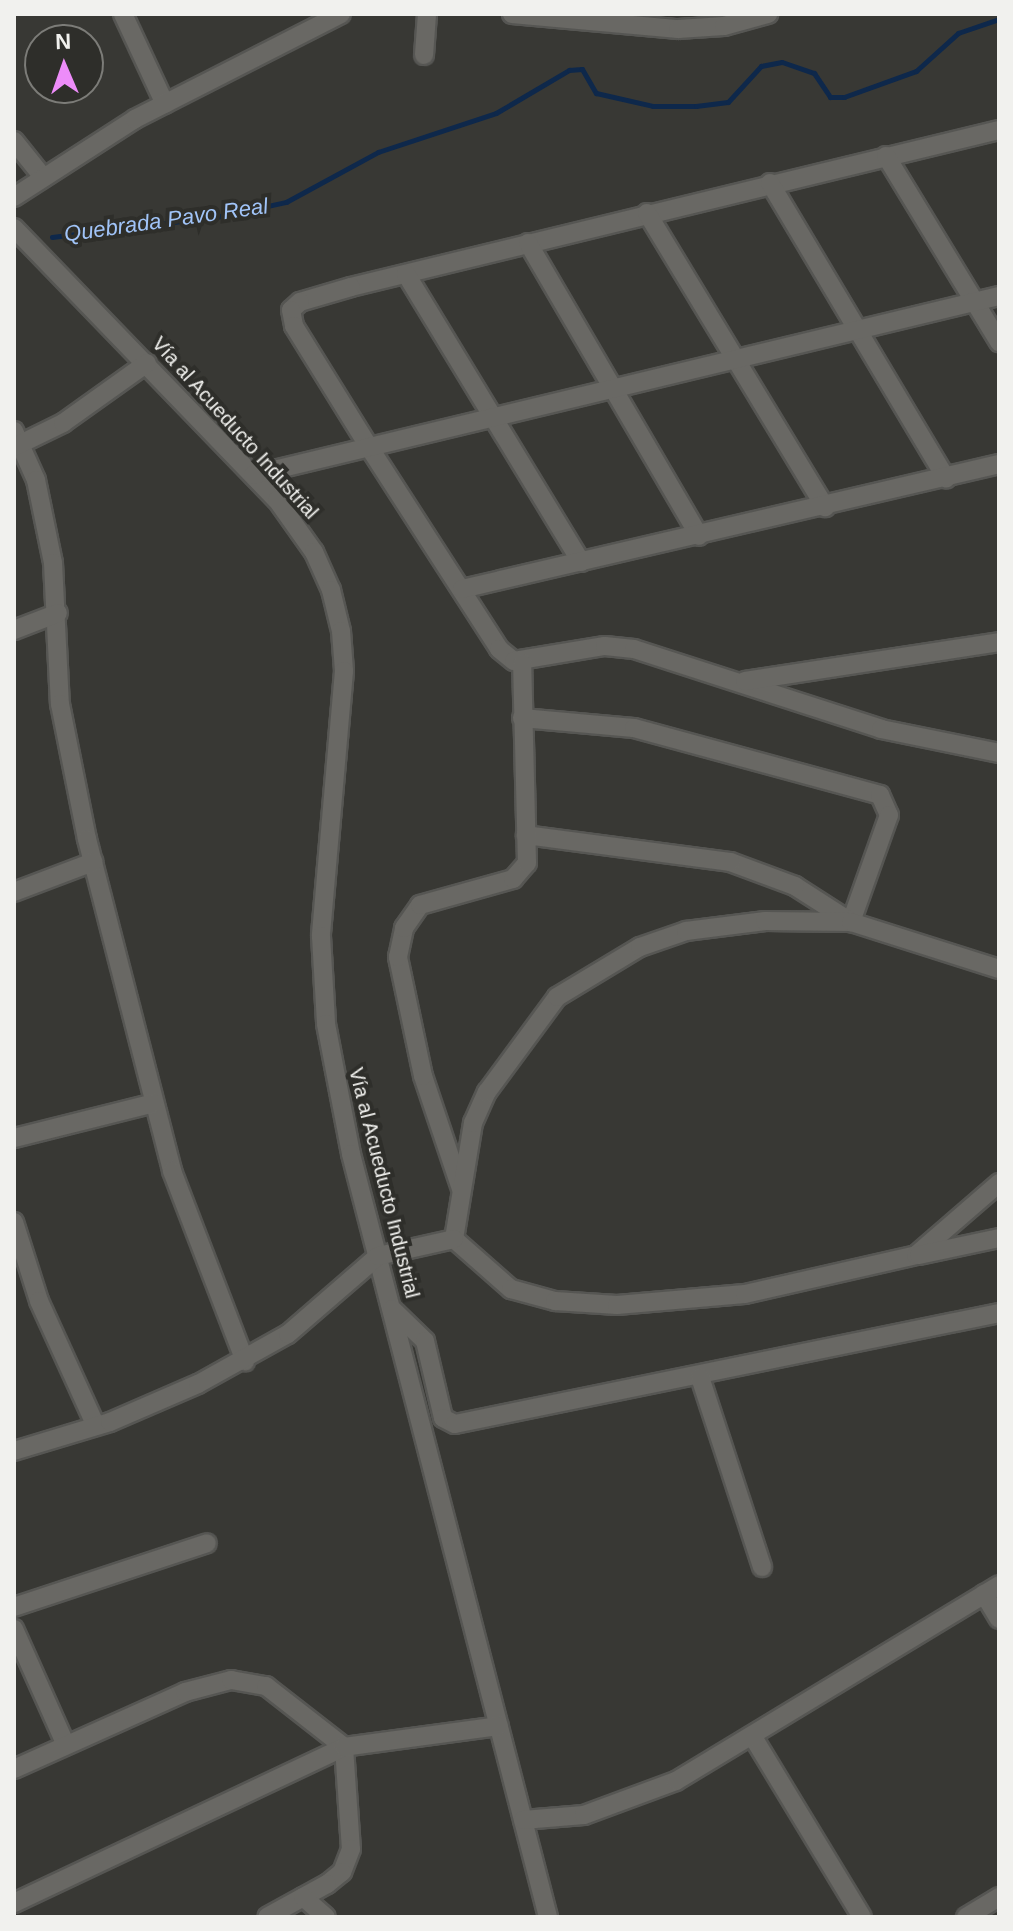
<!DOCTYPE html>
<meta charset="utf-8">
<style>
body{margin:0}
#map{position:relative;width:1013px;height:1931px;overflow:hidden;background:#383834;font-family:Arial,sans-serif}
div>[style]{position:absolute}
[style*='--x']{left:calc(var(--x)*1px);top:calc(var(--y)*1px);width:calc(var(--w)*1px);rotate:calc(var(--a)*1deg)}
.stream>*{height:5px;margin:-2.5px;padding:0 2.5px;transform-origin:2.5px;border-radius:2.5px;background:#0e284b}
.roads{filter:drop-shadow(2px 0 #565653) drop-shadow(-2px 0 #565653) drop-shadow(0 2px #565653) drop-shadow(0 -2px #565653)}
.street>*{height:18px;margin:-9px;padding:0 9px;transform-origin:9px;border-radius:9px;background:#696864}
span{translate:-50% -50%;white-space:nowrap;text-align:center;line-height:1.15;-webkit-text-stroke:8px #2e2e2a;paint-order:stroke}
.street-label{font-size:20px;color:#f1f1ee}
.water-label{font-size:22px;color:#a1c4f8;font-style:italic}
.frame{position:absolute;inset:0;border:16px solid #f1f1ee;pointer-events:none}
.north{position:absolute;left:24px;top:24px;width:80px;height:80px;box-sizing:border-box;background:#2e2e2a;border:2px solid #7c7c78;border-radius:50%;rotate:358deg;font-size:22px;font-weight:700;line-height:32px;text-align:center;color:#f1f1ee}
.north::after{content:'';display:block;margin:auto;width:28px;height:36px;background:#ed8cf9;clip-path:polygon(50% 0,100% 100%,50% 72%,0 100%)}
</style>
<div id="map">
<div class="stream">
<div style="--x:52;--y:237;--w:165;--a:-7"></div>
<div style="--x:216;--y:217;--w:72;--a:-12.1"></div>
<div style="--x:286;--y:202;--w:105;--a:-28.5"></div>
<div style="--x:378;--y:152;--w:124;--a:-18.3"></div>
<div style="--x:496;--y:113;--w:85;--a:-30.5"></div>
<div style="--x:569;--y:70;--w:13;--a:-4"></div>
<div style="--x:582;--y:69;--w:28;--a:60"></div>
<div style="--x:596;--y:93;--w:58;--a:12.8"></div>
<div style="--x:653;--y:106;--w:43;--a:0"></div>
<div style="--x:696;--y:106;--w:32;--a:-7"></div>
<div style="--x:728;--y:102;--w:49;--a:-47.5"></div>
<div style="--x:761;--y:66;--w:21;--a:-11"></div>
<div style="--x:782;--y:62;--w:34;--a:19"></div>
<div style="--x:814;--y:73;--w:29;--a:56"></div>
<div style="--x:830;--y:97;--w:14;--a:0"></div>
<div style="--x:844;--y:97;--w:77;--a:-19.9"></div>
<div style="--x:916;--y:71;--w:57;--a:-42.1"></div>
<div style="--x:958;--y:33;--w:43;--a:-18.9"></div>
</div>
<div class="roads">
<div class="street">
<div style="--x:123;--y:14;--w:99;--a:65"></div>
<div style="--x:512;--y:14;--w:167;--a:5.2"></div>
<div style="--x:678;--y:29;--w:46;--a:-3.7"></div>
<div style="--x:724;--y:26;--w:46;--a:-15.3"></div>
<div style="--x:424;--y:55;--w:41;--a:-85.8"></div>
<div style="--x:999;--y:130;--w:667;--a:166.38"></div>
<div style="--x:351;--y:287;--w:53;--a:163.6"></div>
<div style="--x:300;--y:302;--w:12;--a:138"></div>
<div style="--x:291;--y:310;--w:16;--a:79"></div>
<div style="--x:294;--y:326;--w:142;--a:58.2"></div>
<div style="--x:369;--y:447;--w:240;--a:57.2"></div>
<div style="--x:499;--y:649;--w:19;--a:39"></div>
<div style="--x:514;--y:661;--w:92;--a:-9.4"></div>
<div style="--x:605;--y:646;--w:29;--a:6"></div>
<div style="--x:634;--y:649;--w:260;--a:17.9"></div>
<div style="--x:881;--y:729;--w:120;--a:11.5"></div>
<div style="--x:14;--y:141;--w:46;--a:51.1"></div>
<div style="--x:886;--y:156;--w:218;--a:58.7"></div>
<div style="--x:770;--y:183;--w:344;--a:59.2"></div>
<div style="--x:14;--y:197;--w:144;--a:-32.8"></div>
<div style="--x:135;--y:119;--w:231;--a:-27"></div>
<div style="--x:647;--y:213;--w:344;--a:58.8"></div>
<div style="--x:14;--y:228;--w:378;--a:46"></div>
<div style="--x:277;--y:500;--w:64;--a:54.6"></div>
<div style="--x:314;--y:552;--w:42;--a:65.9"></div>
<div style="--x:331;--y:590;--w:42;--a:76.3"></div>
<div style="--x:341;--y:631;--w:40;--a:85.7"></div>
<div style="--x:344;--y:671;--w:266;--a:95"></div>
<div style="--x:321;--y:936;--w:88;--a:86.7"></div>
<div style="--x:326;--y:1024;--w:132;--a:79.1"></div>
<div style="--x:351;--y:1154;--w:788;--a:75.52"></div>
<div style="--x:528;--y:243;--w:339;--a:59.7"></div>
<div style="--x:406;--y:274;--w:337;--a:58.7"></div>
<div style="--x:14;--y:431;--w:54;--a:65.8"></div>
<div style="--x:36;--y:480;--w:85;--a:78.4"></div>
<div style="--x:53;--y:563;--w:141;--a:87.2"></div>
<div style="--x:60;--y:704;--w:138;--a:78.7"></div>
<div style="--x:87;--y:839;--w:343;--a:75.6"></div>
<div style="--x:172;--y:1171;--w:204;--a:69"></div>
<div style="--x:14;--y:447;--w:55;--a:-26.1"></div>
<div style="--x:63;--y:423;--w:103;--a:-35.5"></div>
<div style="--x:253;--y:475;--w:767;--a:-13.49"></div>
<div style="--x:462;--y:589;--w:551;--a:-13.1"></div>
<div style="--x:14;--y:630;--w:47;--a:-21.1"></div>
<div style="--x:745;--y:681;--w:257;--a:-8.7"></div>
<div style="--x:522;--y:718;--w:112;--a:5.1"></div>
<div style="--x:634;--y:728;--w:255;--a:15.2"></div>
<div style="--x:880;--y:795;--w:22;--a:66"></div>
<div style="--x:889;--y:815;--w:114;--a:109.6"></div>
<div style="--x:851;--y:922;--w:67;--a:-147.3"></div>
<div style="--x:795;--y:886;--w:69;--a:-159.7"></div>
<div style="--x:730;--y:862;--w:206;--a:-172.5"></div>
<div style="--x:14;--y:892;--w:85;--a:-20.8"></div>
<div style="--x:14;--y:1138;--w:144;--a:-14"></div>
<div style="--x:461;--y:1189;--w:119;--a:-108.6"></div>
<div style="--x:423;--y:1076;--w:122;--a:-101.9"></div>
<div style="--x:398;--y:957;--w:30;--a:-78"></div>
<div style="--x:404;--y:928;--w:28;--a:-55"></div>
<div style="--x:420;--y:905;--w:97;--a:-15.6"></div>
<div style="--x:513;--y:879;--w:21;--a:-49"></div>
<div style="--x:527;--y:863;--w:200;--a:-91.4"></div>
<div style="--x:14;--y:1222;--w:83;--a:72.4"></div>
<div style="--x:39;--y:1301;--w:137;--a:65.5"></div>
<div style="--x:454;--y:1239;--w:118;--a:-80.7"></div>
<div style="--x:473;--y:1123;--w:34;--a:-66"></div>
<div style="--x:487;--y:1092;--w:118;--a:-53.6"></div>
<div style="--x:557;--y:997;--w:97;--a:-31.1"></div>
<div style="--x:640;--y:947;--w:49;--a:-19.2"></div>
<div style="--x:686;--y:931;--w:80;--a:-7.2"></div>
<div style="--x:765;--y:921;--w:86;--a:0.7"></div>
<div style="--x:851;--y:922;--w:155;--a:17.6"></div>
<div style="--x:454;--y:1239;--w:76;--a:41.3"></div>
<div style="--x:511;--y:1289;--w:46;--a:15.3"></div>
<div style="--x:555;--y:1301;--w:62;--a:3.7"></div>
<div style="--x:617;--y:1305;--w:128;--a:-4.9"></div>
<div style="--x:745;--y:1294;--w:175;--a:-12.8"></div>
<div style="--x:916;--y:1255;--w:110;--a:-40.9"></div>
<div style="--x:919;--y:1255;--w:82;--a:-12"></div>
<div style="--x:392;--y:1309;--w:46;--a:44.1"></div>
<div style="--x:425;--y:1341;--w:79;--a:76.8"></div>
<div style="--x:443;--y:1418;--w:13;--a:27"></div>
<div style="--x:455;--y:1424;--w:555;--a:-11.53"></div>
<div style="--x:700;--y:1377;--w:200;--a:71.9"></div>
<div style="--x:14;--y:1451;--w:100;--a:-16.8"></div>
<div style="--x:110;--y:1422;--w:96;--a:-23.4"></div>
<div style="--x:198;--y:1384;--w:103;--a:-29.1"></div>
<div style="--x:288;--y:1334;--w:119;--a:-40.9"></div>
<div style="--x:378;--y:1256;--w:78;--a:-12.6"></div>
<div style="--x:984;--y:1594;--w:29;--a:59"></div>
<div style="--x:14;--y:1607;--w:203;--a:-18.3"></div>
<div style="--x:14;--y:1629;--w:125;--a:65.9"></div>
<div style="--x:753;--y:1737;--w:210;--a:58.8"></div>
<div style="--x:14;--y:1769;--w:188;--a:-24.2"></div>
<div style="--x:185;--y:1692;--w:48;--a:-14.6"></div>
<div style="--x:231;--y:1680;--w:36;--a:10"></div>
<div style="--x:266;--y:1686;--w:99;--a:38"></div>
<div style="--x:344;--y:1747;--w:102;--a:86.1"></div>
<div style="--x:351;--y:1849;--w:25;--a:111"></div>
<div style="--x:342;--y:1872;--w:19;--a:141"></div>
<div style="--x:327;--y:1884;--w:68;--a:151.2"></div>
<div style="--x:523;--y:1820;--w:61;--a:-4.7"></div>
<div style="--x:584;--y:1815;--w:98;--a:-20.3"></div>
<div style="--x:676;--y:1781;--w:378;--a:-31.2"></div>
<div style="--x:303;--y:1897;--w:30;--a:41"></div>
<div style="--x:14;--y:1903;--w:365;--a:-25.3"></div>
<div style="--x:344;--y:1747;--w:156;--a:-7.7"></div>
<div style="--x:966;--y:1917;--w:39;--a:-31"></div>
</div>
</div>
<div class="street-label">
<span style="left:235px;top:428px;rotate:48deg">Vía al Acueducto Industrial</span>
<span style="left:384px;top:1183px;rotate:76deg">Vía al Acueducto Industrial</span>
</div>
<div class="water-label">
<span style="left:166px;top:220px;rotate:-8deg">Quebrada Pavo Real</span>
</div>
<div class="frame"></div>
<div class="north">N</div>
</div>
